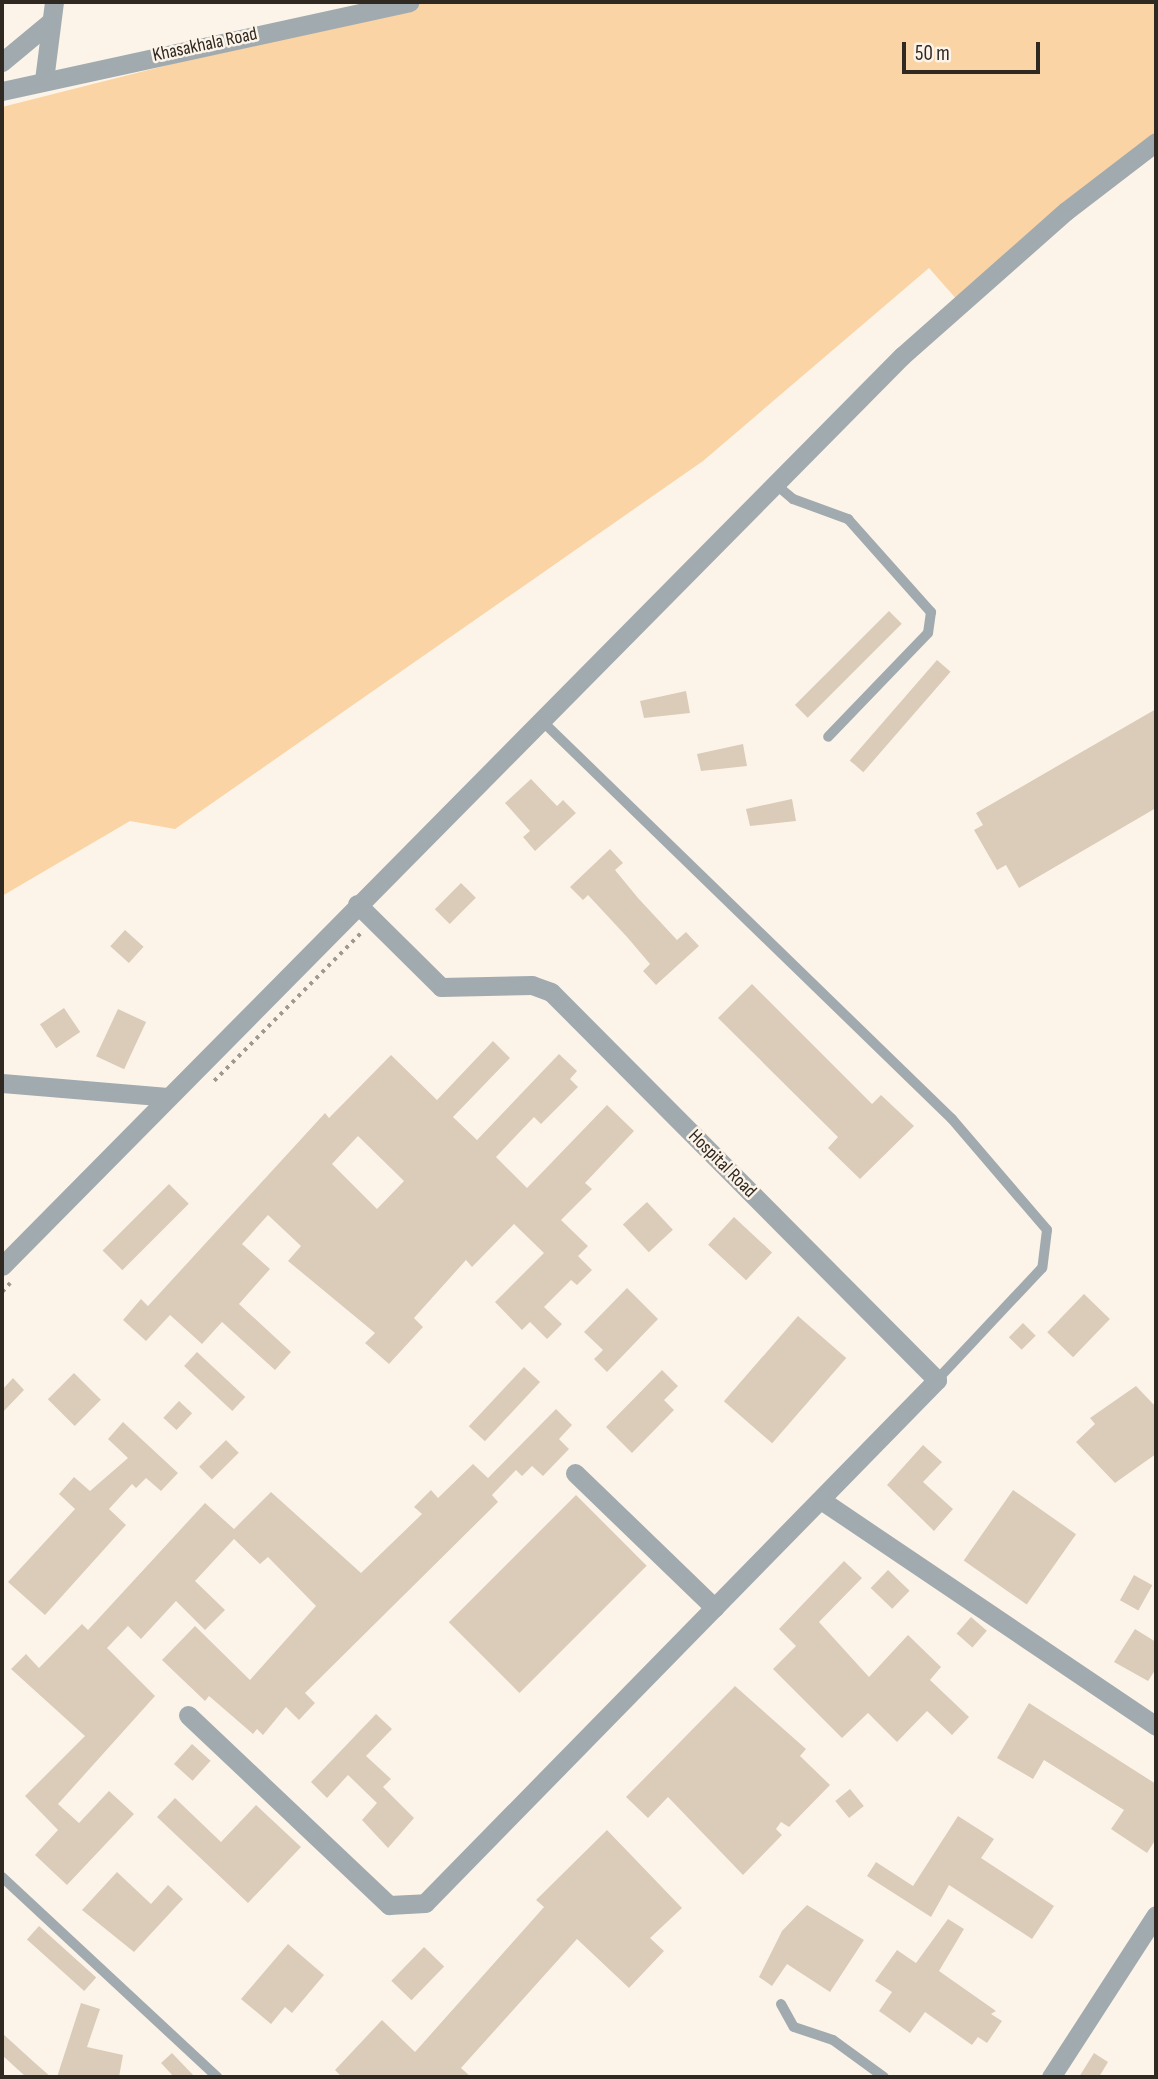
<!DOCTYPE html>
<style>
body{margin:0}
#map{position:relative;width:1158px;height:2079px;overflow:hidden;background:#fdf4e9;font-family:"Sofia Sans Condensed",sans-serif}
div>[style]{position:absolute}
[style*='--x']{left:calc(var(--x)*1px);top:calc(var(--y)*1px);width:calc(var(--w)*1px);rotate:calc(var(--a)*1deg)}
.green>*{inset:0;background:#fad4a5}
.building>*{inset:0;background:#dbccba;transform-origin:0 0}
.path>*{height:3.5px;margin-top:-1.75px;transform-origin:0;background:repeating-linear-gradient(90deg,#a09990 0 3.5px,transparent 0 8.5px)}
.lane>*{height:10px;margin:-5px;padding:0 5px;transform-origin:5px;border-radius:5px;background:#a1abaf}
.street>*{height:19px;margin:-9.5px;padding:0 9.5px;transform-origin:9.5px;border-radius:9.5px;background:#a1abaf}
span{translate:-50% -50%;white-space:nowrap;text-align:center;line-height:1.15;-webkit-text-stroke:5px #fdf4e9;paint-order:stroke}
.street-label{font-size:19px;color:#2f2922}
.frame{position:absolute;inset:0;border:4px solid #2f2922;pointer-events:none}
.scale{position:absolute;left:902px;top:42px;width:138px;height:32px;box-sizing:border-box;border:4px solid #2f2922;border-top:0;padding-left:9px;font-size:21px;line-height:24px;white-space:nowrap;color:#2f2922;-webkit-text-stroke:5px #fdf4e9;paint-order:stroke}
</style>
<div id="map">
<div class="green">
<div style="clip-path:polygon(417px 2px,1156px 2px,1156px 140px,959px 302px,929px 268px,703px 461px,175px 829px,130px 821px,2px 896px,2px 107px)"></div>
</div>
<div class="building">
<div style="left:889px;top:611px;width:18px;height:133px;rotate:45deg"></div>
<div style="left:937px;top:660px;width:18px;height:133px;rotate:41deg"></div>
<div style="clip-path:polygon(686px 691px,690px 713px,644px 718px,640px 701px)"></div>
<div style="clip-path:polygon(1156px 709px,1156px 808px,1019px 888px,1006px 865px,997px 870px,974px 830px,983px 825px,976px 813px)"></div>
<div style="clip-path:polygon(743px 744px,747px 766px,701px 771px,697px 754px)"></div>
<div style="clip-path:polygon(531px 779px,557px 806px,563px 800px,576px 813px,535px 851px,523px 837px,530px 831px,505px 803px)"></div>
<div style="clip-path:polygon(792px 799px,796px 821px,750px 826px,746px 809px)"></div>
<div style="clip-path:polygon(610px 849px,623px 863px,615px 870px,638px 898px,677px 940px,686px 932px,699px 946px,656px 985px,643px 971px,650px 964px,627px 937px,588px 895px,583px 900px,570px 887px)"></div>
<div style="left:461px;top:883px;width:21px;height:37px;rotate:45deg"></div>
<div style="left:125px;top:930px;width:25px;height:22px;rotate:42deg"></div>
<div style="clip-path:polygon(752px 984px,872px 1104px,881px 1095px,914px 1126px,860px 1179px,828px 1148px,838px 1137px,718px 1018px)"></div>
<div style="left:64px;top:1008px;width:29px;height:29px;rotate:56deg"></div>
<div style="left:118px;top:1009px;width:31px;height:52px;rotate:25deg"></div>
<div style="clip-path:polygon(evenodd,493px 1041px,510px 1058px,453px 1117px,477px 1140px,559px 1054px,577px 1071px,570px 1079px,578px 1087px,541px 1124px,534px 1117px,496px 1157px,527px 1188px,607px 1105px,634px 1131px,585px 1183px,592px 1189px,561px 1220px,588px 1246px,578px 1256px,592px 1270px,577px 1285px,571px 1280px,544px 1307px,562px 1324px,547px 1339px,530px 1322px,522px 1330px,495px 1302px,544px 1253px,514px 1224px,472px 1267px,466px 1260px,414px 1318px,423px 1327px,389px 1364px,365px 1343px,375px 1333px,288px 1261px,301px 1246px,268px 1215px,242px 1244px,270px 1269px,239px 1304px,291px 1352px,275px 1370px,222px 1322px,202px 1344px,170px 1315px,146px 1341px,123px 1320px,141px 1299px,148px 1306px,325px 1113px,329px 1118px,391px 1055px,437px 1100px,493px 1041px,358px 1136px,404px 1181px,377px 1209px,332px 1164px,358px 1136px)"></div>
<div style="left:169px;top:1184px;width:28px;height:94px;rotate:45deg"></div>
<div style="left:647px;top:1202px;width:38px;height:33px;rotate:47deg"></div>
<div style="left:734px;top:1217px;width:52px;height:38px;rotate:43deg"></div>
<div style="clip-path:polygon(627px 1288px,658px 1319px,607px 1372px,594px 1359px,603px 1350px,584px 1332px)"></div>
<div style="left:1084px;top:1294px;width:36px;height:53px;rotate:44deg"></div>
<div style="left:798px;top:1316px;width:64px;height:113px;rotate:41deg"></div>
<div style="left:1023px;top:1323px;width:18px;height:20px;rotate:45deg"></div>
<div style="left:197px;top:1352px;width:66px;height:19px;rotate:43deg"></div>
<div style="left:524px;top:1367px;width:22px;height:81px;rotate:43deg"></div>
<div style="clip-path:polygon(662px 1370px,678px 1386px,664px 1400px,674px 1410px,632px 1453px,606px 1427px)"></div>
<div style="left:74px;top:1373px;width:38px;height:37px;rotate:45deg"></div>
<div style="clip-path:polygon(13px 1378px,24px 1390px,2px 1413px,2px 1390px)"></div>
<div style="clip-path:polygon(1136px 1386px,1156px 1407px,1156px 1454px,1115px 1483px,1076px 1442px,1095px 1424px,1090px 1418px)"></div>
<div style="left:179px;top:1401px;width:18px;height:23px;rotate:43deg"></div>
<div style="clip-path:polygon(556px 1409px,572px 1425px,559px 1439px,569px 1449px,543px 1476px,532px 1466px,522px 1476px,516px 1470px,492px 1495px,498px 1502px,305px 1693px,315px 1703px,299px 1720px,286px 1707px,263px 1735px,257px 1729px,253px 1734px,209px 1696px,205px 1701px,162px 1660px,195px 1626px,250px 1680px,316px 1606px,268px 1557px,260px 1564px,234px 1539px,195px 1581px,225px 1610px,205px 1630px,176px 1601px,141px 1639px,128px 1626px,107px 1648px,155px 1696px,58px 1804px,79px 1823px,109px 1791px,134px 1814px,67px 1885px,35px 1855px,58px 1830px,25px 1796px,85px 1736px,11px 1669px,26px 1654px,39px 1668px,82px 1624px,88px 1630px,205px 1503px,234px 1529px,271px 1492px,361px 1573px,422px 1514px,414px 1507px,431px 1490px,438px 1498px,473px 1464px,488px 1478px)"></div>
<div style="clip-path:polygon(123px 1422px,178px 1473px,161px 1491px,146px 1478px,136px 1488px,132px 1484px,109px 1509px,126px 1525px,45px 1615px,8px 1582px,75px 1509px,59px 1494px,74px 1477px,90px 1491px,128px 1458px,108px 1439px)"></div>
<div style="left:226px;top:1440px;width:18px;height:38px;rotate:45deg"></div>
<div style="clip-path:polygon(923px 1445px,942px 1462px,923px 1482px,953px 1509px,934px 1531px,887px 1485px)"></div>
<div style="left:1013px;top:1490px;width:77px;height:86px;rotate:35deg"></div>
<div style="left:576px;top:1495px;width:100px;height:180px;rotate:45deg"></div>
<div style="clip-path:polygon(844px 1561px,862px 1578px,819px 1622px,869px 1677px,908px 1635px,941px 1667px,930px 1680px,969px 1717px,952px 1735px,927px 1711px,897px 1742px,868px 1713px,842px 1738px,773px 1669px,796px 1646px,779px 1629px)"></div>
<div style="left:888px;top:1570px;width:30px;height:25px;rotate:44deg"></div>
<div style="left:1134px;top:1575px;width:21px;height:29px;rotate:29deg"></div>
<div style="left:971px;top:1617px;width:21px;height:22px;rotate:41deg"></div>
<div style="clip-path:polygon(1135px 1629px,1156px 1642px,1156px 1669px,1148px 1681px,1114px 1662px)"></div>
<div style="clip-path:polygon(735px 1686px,806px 1749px,800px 1756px,830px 1785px,789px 1827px,781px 1822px,776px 1829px,782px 1835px,743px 1875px,668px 1797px,648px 1818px,626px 1797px)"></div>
<div style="clip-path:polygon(1029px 1703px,1156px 1784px,1156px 1839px,1147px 1853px,1111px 1829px,1124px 1810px,1044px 1760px,1033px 1779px,997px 1758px)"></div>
<div style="clip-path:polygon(376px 1714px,392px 1729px,366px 1756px,391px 1779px,383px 1787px,414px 1818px,388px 1848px,362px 1820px,377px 1803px,348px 1775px,327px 1798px,311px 1782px)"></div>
<div style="left:192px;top:1744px;width:25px;height:27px;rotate:42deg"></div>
<div style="left:850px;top:1789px;width:22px;height:19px;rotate:51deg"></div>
<div style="clip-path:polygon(175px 1798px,221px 1842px,256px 1805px,301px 1847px,248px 1903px,157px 1817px)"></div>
<div style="clip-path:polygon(958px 1816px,994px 1839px,981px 1858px,1054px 1906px,1032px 1939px,949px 1885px,931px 1917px,867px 1876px,876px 1862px,913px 1886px)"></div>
<div style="clip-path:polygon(607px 1830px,682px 1908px,650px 1938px,664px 1951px,629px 1988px,577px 1939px,461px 2068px,471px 2077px,342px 2077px,335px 2070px,382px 2020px,415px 2052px,544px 1907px,536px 1900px)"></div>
<div style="clip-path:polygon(117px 1872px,151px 1904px,168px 1885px,183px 1899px,134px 1952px,82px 1910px)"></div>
<div style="clip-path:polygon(807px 1905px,864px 1940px,830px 1992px,787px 1964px,772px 1986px,759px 1977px,782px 1931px)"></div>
<div style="clip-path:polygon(948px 1919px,964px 1929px,939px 1971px,996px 2011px,991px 2014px,1002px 2021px,987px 2043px,978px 2037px,972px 2045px,925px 2012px,910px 2033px,879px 2011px,892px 1992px,875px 1981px,897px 1950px,916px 1963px)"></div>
<div style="left:39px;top:1926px;width:77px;height:18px;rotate:42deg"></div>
<div style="clip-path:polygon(288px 1944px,324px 1975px,292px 2013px,285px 2007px,271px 2024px,241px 1999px)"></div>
<div style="left:424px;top:1947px;width:28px;height:47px;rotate:44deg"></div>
<div style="clip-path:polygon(81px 2003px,100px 2009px,87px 2047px,123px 2055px,119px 2077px,57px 2077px)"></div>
<div style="clip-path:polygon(2px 2033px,35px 2063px,51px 2077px,26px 2077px,2px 2055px)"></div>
<div style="clip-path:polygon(172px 2053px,195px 2077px,174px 2077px,161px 2063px)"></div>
<div style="clip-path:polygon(1094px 2053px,1108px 2062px,1099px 2077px,1079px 2077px)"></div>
</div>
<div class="path">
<div style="--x:214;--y:1081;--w:210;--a:-45.2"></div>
<div style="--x:2;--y:1292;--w:12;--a:-48"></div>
</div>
<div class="lane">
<div style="--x:774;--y:483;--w:25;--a:40"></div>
<div style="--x:793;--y:499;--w:59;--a:20"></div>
<div style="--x:848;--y:519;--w:125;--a:48.3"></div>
<div style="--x:931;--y:612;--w:21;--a:98"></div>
<div style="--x:928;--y:633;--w:144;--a:133.9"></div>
<div style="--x:540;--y:719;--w:574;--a:44.15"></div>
<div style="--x:952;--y:1119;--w:146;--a:49.4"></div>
<div style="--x:1047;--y:1230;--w:38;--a:97"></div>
<div style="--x:1042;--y:1268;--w:154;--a:133.2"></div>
<div style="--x:2;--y:1877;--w:294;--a:42.9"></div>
<div style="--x:781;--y:2004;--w:26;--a:61"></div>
<div style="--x:794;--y:2027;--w:41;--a:18.4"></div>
<div style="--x:833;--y:2040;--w:63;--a:36"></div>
</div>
<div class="street">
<div style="--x:2;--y:62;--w:61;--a:-39.7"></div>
<div style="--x:44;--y:80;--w:79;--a:-82.7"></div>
<div style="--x:2;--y:91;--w:417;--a:-12.3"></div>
<div style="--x:2;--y:1083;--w:166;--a:4.8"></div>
<div style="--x:2;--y:1266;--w:1280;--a:-45.32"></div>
<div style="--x:902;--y:356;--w:219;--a:-41.5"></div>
<div style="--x:1066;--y:211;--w:113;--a:-37.5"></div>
<div style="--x:575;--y:1473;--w:194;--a:44"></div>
<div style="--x:821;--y:1500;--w:404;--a:34"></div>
<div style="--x:188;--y:1715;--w:277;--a:43.4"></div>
<div style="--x:389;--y:1905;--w:36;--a:-3"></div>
<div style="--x:425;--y:1903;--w:732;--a:-45.61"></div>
<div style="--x:937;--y:1380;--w:547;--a:-134.85"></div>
<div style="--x:551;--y:992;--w:20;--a:-160"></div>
<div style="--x:532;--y:985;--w:91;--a:178.7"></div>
<div style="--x:441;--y:987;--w:118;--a:-135.3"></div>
<div style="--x:1051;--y:2077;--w:193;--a:-57.1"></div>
</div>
<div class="street-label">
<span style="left:205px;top:45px;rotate:-12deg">Khasakhala Road</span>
<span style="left:722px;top:1164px;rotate:45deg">Hospital Road</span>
</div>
<div class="frame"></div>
<div class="scale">50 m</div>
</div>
